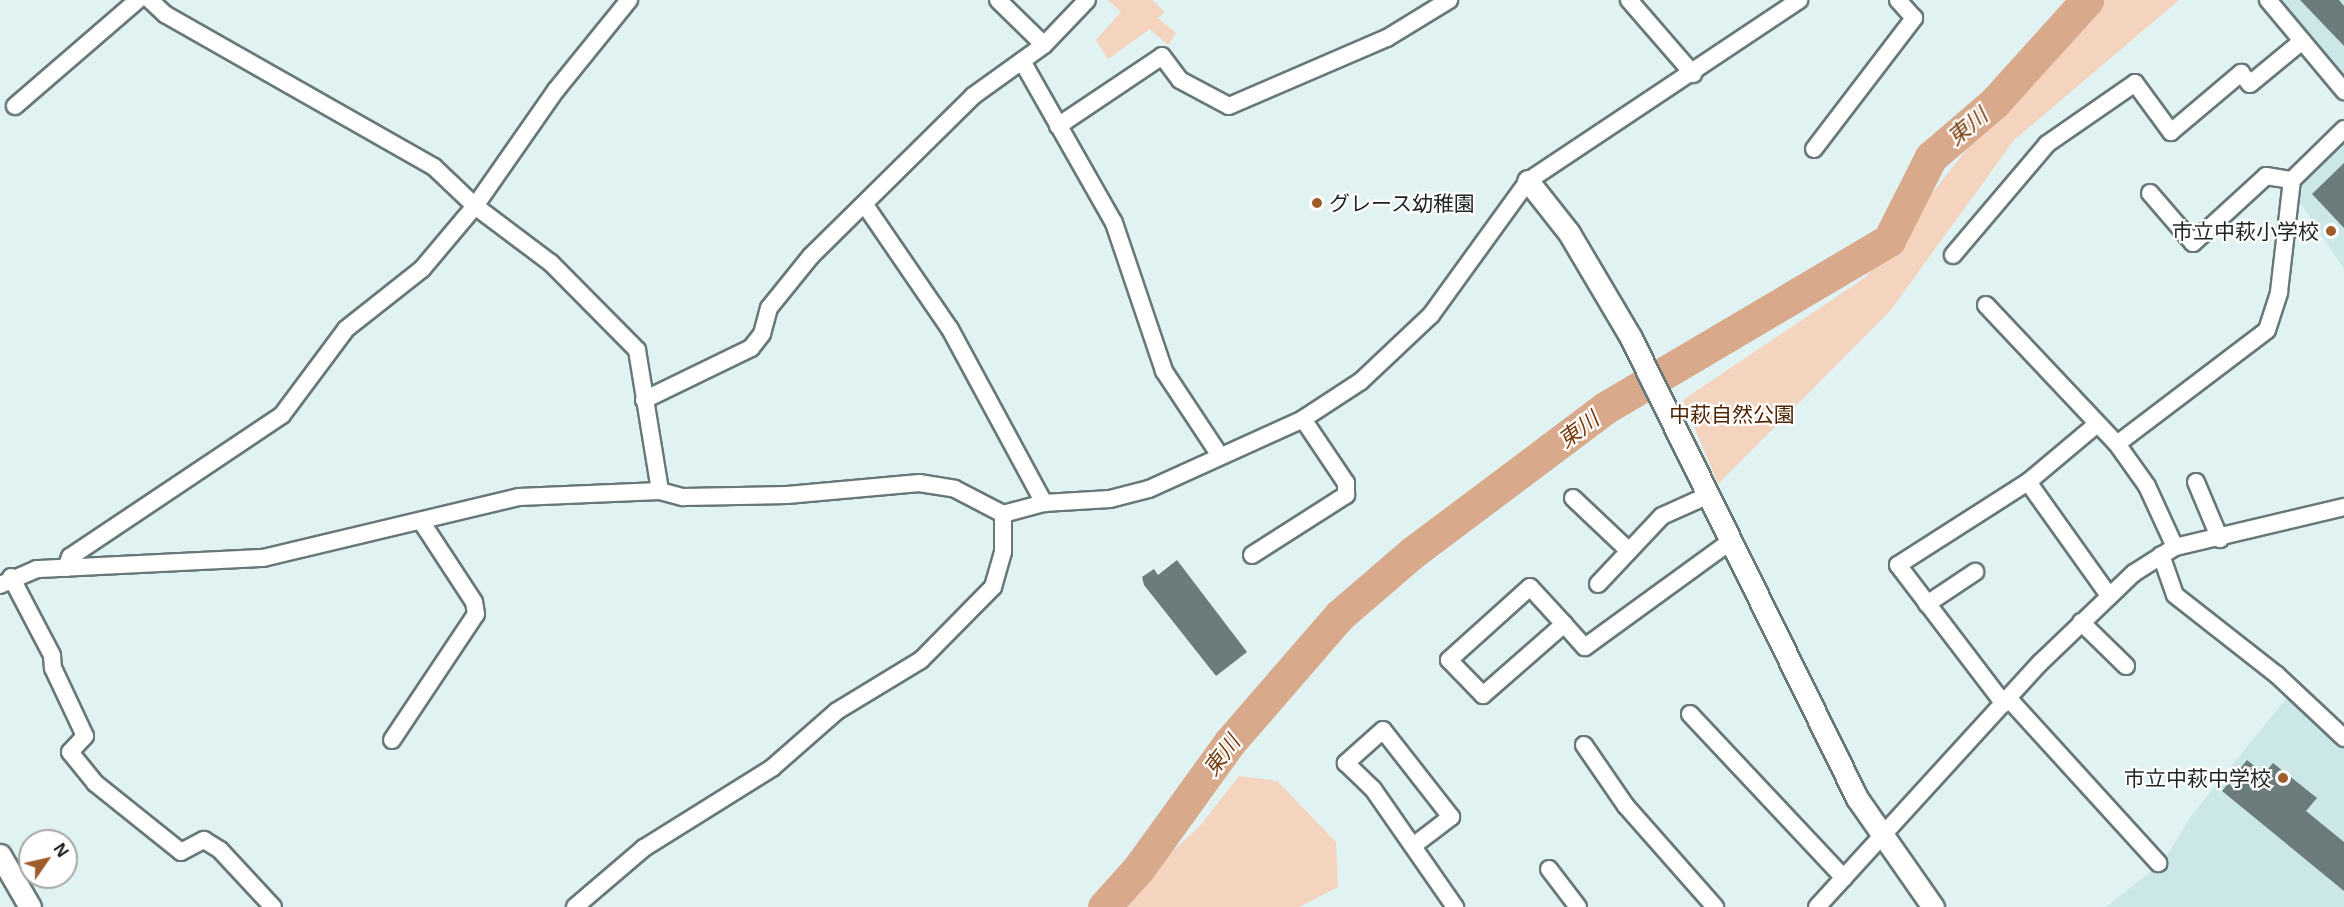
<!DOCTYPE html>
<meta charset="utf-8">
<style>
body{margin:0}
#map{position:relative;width:2344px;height:907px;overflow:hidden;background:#e0f2f2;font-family:"Open Sans","Noto Sans JP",sans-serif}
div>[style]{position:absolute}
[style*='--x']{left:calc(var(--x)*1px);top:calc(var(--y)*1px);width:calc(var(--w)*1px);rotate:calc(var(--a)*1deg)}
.built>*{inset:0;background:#cce7e7}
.green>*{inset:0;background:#f4d3bf}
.river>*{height:33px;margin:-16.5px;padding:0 16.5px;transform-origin:16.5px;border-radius:16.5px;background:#d8a98a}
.building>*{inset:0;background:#6c7c7c}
.roads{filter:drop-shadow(2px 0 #687878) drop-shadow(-2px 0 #687878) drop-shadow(0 2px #687878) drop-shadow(0 -2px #687878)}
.minor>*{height:16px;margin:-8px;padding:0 8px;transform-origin:8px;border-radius:8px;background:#fff}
.tertiary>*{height:21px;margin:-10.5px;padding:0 10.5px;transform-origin:10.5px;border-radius:10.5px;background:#fff}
.dots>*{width:16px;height:16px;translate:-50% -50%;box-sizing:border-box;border:3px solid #fff;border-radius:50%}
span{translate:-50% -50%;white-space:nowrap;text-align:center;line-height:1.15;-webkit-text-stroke:4.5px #fff;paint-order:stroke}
.poi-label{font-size:21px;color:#1d2323}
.left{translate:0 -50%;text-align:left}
.right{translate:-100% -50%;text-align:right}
.park-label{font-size:21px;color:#4f2400}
.water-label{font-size:22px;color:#783e0d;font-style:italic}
.north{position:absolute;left:18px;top:829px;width:60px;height:60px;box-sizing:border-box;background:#fff;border:2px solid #a5a7a7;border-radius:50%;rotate:56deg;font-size:16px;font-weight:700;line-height:24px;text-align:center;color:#1d2323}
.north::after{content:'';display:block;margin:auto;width:21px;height:27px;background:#9f5c2b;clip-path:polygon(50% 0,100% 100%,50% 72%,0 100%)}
</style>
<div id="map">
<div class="built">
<div style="clip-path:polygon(2276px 0,2344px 0,2344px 78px)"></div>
<div style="clip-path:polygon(2344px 136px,2344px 269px,2294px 193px,2296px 182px)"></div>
<div style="clip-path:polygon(2289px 695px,2344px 740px,2344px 907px,2106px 907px,2163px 862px,2191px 816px)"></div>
</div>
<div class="green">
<div style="clip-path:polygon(1108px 0,1152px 0,1165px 12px,1158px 18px,1176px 33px,1168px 45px,1150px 29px,1108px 59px,1096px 40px,1121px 12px)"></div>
<div style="clip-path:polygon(2098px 0,2179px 0,2014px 140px,1890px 311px,1718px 484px,1683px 400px,1866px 277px,2029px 70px)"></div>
<div style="clip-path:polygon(1239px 776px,1277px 781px,1336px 842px,1338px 887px,1299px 907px,1111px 907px,1200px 826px)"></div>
</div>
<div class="river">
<div style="--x:1104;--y:907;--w:52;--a:-48.1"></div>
<div style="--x:1139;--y:868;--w:154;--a:-54.2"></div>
<div style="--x:1229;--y:743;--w:169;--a:-49.1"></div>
<div style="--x:1340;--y:615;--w:95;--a:-40.7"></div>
<div style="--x:1412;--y:553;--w:241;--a:-36.9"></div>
<div style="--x:1605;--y:408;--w:330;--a:-30.6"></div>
<div style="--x:1889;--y:240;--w:93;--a:-63.2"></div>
<div style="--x:1931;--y:157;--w:83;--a:-40.6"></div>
<div style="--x:1994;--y:103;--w:139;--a:-47.9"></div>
</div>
<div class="building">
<div style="clip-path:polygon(2300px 0,2339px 0,2344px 6px,2344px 46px)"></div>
<div style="clip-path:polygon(2344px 163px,2344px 228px,2312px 194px)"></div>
<div style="clip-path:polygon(1177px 560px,1247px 652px,1216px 676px,1144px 585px,1142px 577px,1154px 569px,1158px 575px)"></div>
<div style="clip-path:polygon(2247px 760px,2264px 774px,2273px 763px,2317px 798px,2306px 811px,2344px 842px,2344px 891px,2222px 791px)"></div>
</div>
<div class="roads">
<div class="minor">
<div style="--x:629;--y:0;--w:116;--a:129"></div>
<div style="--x:556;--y:90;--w:141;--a:124.9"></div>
<div style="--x:475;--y:206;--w:95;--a:36.9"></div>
<div style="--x:551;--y:263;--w:122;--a:45.3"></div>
<div style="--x:637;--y:350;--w:143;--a:80.7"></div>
<div style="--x:998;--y:0;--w:64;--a:44.4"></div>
<div style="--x:1629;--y:0;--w:98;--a:49.1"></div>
<div style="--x:2268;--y:0;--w:119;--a:50.1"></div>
<div style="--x:1022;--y:61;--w:186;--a:60.4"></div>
<div style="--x:1114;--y:223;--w:156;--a:71.3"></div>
<div style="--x:1164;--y:371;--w:100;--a:56.5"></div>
<div style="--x:15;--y:106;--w:162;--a:-40.8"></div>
<div style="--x:1058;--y:126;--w:125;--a:-33.9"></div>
<div style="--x:1162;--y:56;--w:30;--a:53"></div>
<div style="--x:1180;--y:80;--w:55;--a:28"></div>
<div style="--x:1229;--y:106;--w:172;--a:-23.3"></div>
<div style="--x:1387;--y:38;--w:73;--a:-31.5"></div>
<div style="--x:1814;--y:149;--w:165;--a:-52.6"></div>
<div style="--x:1914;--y:18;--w:24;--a:-132"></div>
<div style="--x:2150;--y:193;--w:66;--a:49.3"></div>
<div style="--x:2193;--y:243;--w:99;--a:-42.5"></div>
<div style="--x:2266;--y:176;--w:26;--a:9"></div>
<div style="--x:865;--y:205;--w:150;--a:55.6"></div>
<div style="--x:950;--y:329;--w:198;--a:61.6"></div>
<div style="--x:1953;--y:255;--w:145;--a:-49.7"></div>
<div style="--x:2047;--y:144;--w:107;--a:-34.7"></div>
<div style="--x:2135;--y:83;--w:61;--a:53.7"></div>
<div style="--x:2171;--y:132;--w:92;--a:-40.1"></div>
<div style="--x:2241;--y:73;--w:14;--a:51"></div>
<div style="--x:2250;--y:84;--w:66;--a:-39.5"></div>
<div style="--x:1986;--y:305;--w:191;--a:46.7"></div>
<div style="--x:644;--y:400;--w:119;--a:-25.9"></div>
<div style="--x:751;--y:348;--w:18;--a:-52"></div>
<div style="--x:762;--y:334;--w:27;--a:-75"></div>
<div style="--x:769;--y:308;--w:67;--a:-51.1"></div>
<div style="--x:811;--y:256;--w:228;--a:-44.6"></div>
<div style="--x:973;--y:96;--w:87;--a:-35.7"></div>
<div style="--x:1044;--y:45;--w:62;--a:-46.3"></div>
<div style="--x:2028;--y:482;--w:138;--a:54.5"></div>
<div style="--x:2196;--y:482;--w:62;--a:67.2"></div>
<div style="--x:1573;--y:498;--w:77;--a:43.4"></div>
<div style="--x:2175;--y:547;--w:67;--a:-114.7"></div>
<div style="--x:2147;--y:486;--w:52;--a:-125.5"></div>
<div style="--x:2117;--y:444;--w:188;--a:-37.2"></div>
<div style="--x:2267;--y:330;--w:40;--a:-72"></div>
<div style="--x:2279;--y:292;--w:113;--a:-83.4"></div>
<div style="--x:2292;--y:180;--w:73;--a:-44.4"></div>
<div style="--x:1252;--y:555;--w:112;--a:-32.6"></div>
<div style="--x:1346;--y:495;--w:12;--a:-90"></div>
<div style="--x:1346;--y:483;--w:77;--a:-123.9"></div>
<div style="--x:2161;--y:555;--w:42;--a:70.7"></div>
<div style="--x:2175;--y:595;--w:130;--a:38.1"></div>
<div style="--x:2277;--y:675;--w:92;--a:43.2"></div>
<div style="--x:66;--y:568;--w:12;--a:-70"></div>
<div style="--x:70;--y:557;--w:255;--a:-33.8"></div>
<div style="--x:282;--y:415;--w:107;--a:-53.3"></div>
<div style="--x:346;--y:329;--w:97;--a:-38.3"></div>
<div style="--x:422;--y:269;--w:82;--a:-49.9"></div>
<div style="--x:475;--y:206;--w:57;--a:-136.4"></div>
<div style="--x:434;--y:167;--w:308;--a:-150.4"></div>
<div style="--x:166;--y:15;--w:22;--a:-137"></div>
<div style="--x:11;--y:577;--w:88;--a:62.3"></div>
<div style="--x:52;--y:655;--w:13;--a:86"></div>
<div style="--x:53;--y:668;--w:75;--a:64.8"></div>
<div style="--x:85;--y:736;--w:22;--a:133"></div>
<div style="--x:70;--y:752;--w:40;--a:51"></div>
<div style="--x:95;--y:783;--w:110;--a:38.7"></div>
<div style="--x:181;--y:852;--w:26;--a:-28"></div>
<div style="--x:204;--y:840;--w:19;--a:32"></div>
<div style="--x:220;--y:850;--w:78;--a:47.1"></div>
<div style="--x:1598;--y:584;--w:93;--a:-46.7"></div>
<div style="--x:1662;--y:516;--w:51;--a:-24.1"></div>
<div style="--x:0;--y:585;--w:40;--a:-23.4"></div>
<div style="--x:37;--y:569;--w:226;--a:-2.8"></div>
<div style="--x:263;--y:558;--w:263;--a:-13.4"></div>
<div style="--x:519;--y:497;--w:141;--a:-2.4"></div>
<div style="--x:660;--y:491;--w:24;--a:15"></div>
<div style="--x:683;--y:497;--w:104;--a:-1.1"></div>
<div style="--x:787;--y:495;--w:133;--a:-5.2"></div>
<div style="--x:919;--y:483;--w:36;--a:9"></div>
<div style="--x:955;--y:489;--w:54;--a:27.5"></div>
<div style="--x:1003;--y:514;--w:42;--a:-15"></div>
<div style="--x:1044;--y:503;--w:66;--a:-3.5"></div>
<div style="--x:1110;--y:499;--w:40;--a:-14.4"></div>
<div style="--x:1149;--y:489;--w:169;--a:-24.4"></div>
<div style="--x:1303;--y:419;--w:69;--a:-33.2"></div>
<div style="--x:1361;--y:381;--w:96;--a:-43.3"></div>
<div style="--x:1431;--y:315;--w:165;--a:-54.1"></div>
<div style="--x:1528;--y:181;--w:326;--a:-33.7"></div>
<div style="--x:1927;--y:604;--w:58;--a:-33.7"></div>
<div style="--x:2081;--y:622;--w:63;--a:44.4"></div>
<div style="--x:1564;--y:624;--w:50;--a:-132.6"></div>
<div style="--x:1530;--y:587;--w:109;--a:138"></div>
<div style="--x:1449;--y:660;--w:49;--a:45.8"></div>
<div style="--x:1483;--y:695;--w:108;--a:-41.2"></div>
<div style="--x:1564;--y:624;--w:31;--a:48"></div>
<div style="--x:1585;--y:647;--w:180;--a:-36"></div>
<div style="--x:2009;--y:699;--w:222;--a:47.7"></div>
<div style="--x:2004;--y:704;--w:175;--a:-127.3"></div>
<div style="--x:1898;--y:565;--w:154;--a:-32.6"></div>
<div style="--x:2028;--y:482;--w:89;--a:-40"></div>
<div style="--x:1690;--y:714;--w:225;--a:46.8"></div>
<div style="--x:392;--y:740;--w:151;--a:-56.3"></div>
<div style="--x:476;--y:614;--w:12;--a:-99"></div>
<div style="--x:474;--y:602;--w:97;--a:-123.2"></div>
<div style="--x:1584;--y:745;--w:74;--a:55.5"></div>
<div style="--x:1626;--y:806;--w:135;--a:48.6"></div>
<div style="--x:1413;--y:846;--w:48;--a:-37.3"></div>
<div style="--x:1451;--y:817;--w:110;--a:-128"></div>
<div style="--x:1383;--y:730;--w:50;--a:138.3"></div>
<div style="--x:1346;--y:763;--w:37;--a:44"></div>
<div style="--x:1373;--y:789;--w:144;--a:55.2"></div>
<div style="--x:1549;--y:869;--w:48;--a:52.7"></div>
<div style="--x:575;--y:907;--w:91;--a:-40.5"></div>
<div style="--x:644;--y:848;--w:151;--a:-32"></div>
<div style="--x:772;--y:768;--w:86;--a:-41.2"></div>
<div style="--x:837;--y:711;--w:98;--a:-31.3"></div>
<div style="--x:921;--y:660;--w:103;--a:-45.4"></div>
<div style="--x:993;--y:587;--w:36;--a:-74"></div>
<div style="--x:1003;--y:552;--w:38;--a:-90"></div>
<div style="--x:1817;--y:907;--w:331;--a:-47.6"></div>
<div style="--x:2040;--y:663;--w:130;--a:-43.8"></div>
<div style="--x:2134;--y:573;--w:49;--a:-32.4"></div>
<div style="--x:2175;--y:547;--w:174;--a:-13.3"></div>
</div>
<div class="tertiary">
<div style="--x:1528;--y:181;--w:66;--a:51.7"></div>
<div style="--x:1569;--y:233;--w:122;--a:59.4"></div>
<div style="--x:1631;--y:338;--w:513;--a:63.83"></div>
<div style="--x:1857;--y:798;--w:133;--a:55.1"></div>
<div style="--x:0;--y:855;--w:60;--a:60"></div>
</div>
</div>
<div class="dots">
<div style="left:1317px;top:203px;background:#9f5c2b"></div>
<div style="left:2331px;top:231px;background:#9f5c2b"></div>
<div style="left:2283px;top:778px;background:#9f5c2b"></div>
</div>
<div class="poi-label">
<span class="left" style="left:1329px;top:203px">グレース幼稚園</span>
<span class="right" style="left:2319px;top:231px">市立中萩小学校</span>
<span class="right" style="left:2271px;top:778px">市立中萩中学校</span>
</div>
<div class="park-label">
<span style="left:1732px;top:414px">中萩自然公園</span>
</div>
<div class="water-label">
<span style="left:1967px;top:126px;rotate:-40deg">東川</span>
<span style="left:1578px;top:429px;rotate:-37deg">東川</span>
<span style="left:1221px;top:755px;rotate:-53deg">東川</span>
</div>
<div class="north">N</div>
</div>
